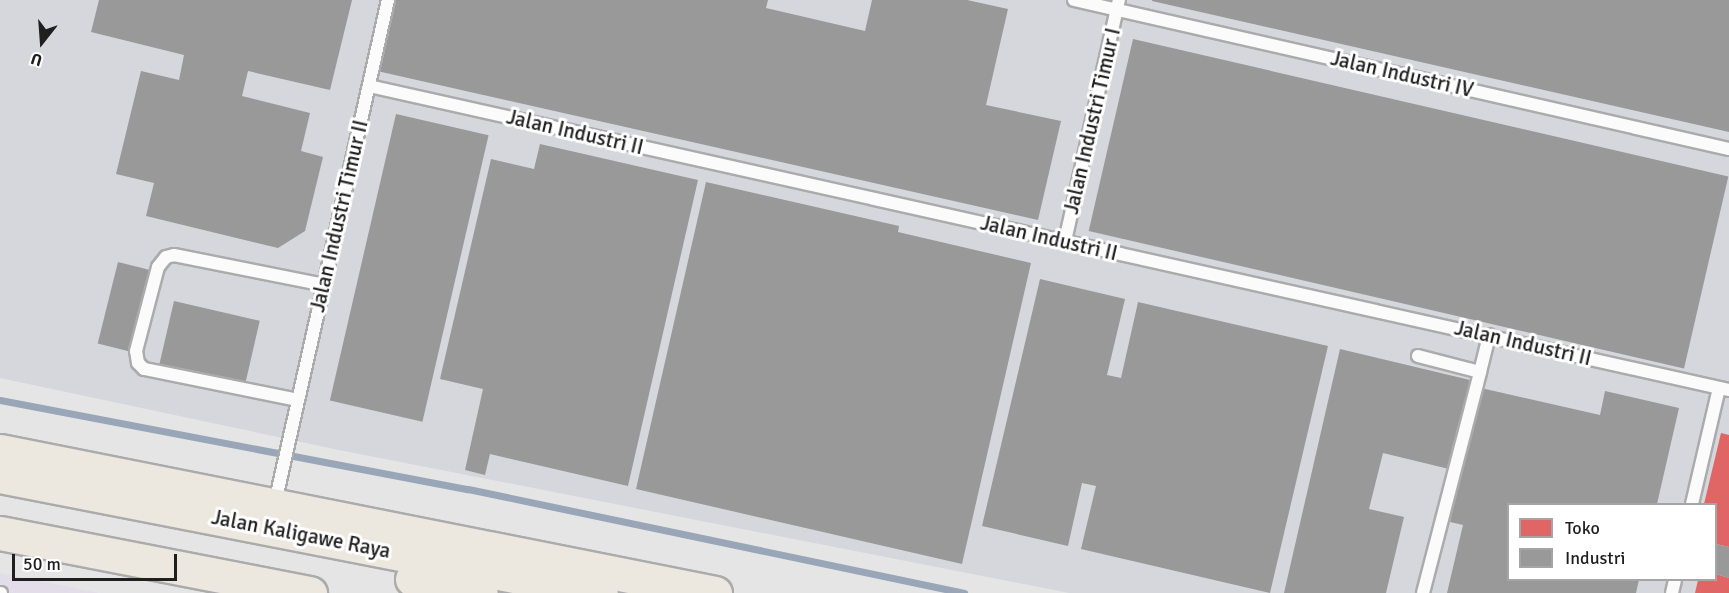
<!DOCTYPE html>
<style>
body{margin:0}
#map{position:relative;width:1729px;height:593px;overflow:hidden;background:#e5e5e6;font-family:Signika,sans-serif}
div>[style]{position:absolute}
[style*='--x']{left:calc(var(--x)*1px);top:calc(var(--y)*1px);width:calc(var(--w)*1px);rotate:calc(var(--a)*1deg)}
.built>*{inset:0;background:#d5d7dc}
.medical>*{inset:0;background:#e2dde9}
.shops>*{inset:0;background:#e06666}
.industry>*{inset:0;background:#999;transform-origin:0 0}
.stream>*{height:7px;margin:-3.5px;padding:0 3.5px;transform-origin:3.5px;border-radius:3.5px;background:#98a6b8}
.roads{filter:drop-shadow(2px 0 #ababac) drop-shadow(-2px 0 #ababac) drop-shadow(0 2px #ababac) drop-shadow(0 -2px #ababac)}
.service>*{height:12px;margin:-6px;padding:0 6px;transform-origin:6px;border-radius:6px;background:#fbfbfb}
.trunk>*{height:33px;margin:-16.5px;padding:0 16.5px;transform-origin:16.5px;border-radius:16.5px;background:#ece8df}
span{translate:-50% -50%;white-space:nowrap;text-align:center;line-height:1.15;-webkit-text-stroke:6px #fff;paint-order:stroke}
.street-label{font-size:21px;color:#1f1f20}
.legend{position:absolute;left:1507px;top:503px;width:210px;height:78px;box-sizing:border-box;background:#fff;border:2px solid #a5a5a6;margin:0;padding:8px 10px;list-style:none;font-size:18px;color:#1f1f20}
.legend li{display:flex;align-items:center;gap:12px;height:30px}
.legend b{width:30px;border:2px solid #a5a5a6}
.north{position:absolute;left:12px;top:12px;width:60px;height:60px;-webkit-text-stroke:4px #fff;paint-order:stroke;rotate:197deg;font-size:16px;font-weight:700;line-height:24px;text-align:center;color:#1f1f20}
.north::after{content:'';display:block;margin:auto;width:21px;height:27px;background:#1f1f20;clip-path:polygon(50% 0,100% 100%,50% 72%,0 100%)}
.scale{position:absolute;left:12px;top:554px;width:165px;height:27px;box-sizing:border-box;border:3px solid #1f1f20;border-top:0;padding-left:8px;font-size:18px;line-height:21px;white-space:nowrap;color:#1f1f20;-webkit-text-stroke:4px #fff;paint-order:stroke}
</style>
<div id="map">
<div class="built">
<div style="clip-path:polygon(evenodd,0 0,1729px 0,1729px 593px,1069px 593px,339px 450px,0 378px,0 0,1508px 504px,1716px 504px,1716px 580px,1508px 580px,1508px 504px)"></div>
</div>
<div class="medical">
<div style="clip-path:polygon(0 573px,99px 593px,0 593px)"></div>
</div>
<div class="shops">
<div style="clip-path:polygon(1721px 433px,1729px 435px,1729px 547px,1716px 544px,1716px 504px,1704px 504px)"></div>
<div style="clip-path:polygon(1716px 574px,1729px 578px,1729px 593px,1695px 593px,1698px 580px,1716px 580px)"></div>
</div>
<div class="industry">
<div style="clip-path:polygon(99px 0,352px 0,330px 90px,248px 71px,242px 96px,310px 113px,301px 151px,323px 157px,305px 231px,278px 248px,146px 216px,154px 183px,116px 174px,141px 71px,179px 80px,184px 55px,91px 32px)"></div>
<div style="clip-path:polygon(393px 0,768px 0,766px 8px,865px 31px,872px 0,967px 0,1008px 9px,986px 105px,1061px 121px,1038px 220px,377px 71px)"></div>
<div style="clip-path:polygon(1152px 0,1729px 0,1729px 132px,1152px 1px)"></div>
<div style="left:1133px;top:39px;width:611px;height:197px;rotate:13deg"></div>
<div style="left:396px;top:114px;width:95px;height:294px;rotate:13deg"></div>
<div style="clip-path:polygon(540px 144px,698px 180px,628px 486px,490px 454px,485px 475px,465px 470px,483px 389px,440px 379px,491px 159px,534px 169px)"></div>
<div style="clip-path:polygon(706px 182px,899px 226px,898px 232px,1031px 263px,962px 564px,636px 489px)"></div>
<div style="left:118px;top:262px;width:34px;height:84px;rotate:14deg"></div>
<div style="clip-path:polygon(1040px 279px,1125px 299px,1107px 375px,1121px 378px,1138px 302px,1328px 346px,1270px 593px,1081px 549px,1096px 486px,1082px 483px,1068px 546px,982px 526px)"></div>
<div style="left:174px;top:301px;width:88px;height:65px;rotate:13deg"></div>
<div style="clip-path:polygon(1340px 349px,1470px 380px,1449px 469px,1383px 453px,1369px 509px,1404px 517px,1386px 593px,1284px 593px)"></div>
<div style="clip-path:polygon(1481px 388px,1600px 415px,1605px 391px,1679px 408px,1657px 504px,1508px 504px,1508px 580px,1639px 580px,1636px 593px,1447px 593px,1463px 525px,1450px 522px)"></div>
<div style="clip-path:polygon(1716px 544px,1729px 547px,1729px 578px,1716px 574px)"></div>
</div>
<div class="stream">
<div style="--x:0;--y:400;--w:476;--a:10.8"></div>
<div style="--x:468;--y:489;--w:507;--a:11.84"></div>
</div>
<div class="roads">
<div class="service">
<div style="--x:1074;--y:0;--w:672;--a:12.82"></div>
<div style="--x:369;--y:86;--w:1394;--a:12.6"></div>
<div style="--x:1065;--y:241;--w:247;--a:-77.4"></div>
<div style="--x:1418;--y:356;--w:64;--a:14.5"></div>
<div style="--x:1480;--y:372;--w:38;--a:-76"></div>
<div style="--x:298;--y:400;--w:157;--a:-168.6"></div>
<div style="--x:144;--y:369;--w:8;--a:-135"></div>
<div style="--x:138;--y:363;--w:12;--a:-99"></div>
<div style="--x:136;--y:351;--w:87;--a:-75.3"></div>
<div style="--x:158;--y:267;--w:13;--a:-51"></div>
<div style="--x:166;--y:257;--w:8;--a:-14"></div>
<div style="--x:174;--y:255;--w:153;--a:11.3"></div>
<div style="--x:275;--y:503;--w:516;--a:-77.34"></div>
<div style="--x:1692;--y:504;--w:119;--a:-76.9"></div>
<div style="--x:0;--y:593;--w:1;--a:0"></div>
<div style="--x:1423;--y:593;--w:228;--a:-75.5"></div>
<div style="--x:1672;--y:593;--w:13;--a:-77"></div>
</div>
<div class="trunk">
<div style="--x:0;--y:451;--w:729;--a:11.23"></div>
<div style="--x:0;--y:476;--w:612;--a:11.02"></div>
<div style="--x:0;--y:533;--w:316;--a:11"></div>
<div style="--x:412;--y:579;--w:70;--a:11.5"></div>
</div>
</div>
<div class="street-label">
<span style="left:1402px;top:74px;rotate:13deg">Jalan Industri IV</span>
<span style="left:1092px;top:121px;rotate:-77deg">Jalan Industri Timur I</span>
<span style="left:575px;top:132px;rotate:13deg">Jalan Industri II</span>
<span style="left:339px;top:216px;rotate:-77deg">Jalan Industri Timur II</span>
<span style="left:1049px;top:238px;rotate:13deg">Jalan Industri II</span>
<span style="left:1523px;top:343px;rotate:13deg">Jalan Industri II</span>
<span style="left:301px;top:534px;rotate:11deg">Jalan Kaligawe Raya</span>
</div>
<ul class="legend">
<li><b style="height:16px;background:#e06666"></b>Toko</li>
<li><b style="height:16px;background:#999"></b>Industri</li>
</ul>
<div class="north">U</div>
<div class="scale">50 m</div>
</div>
